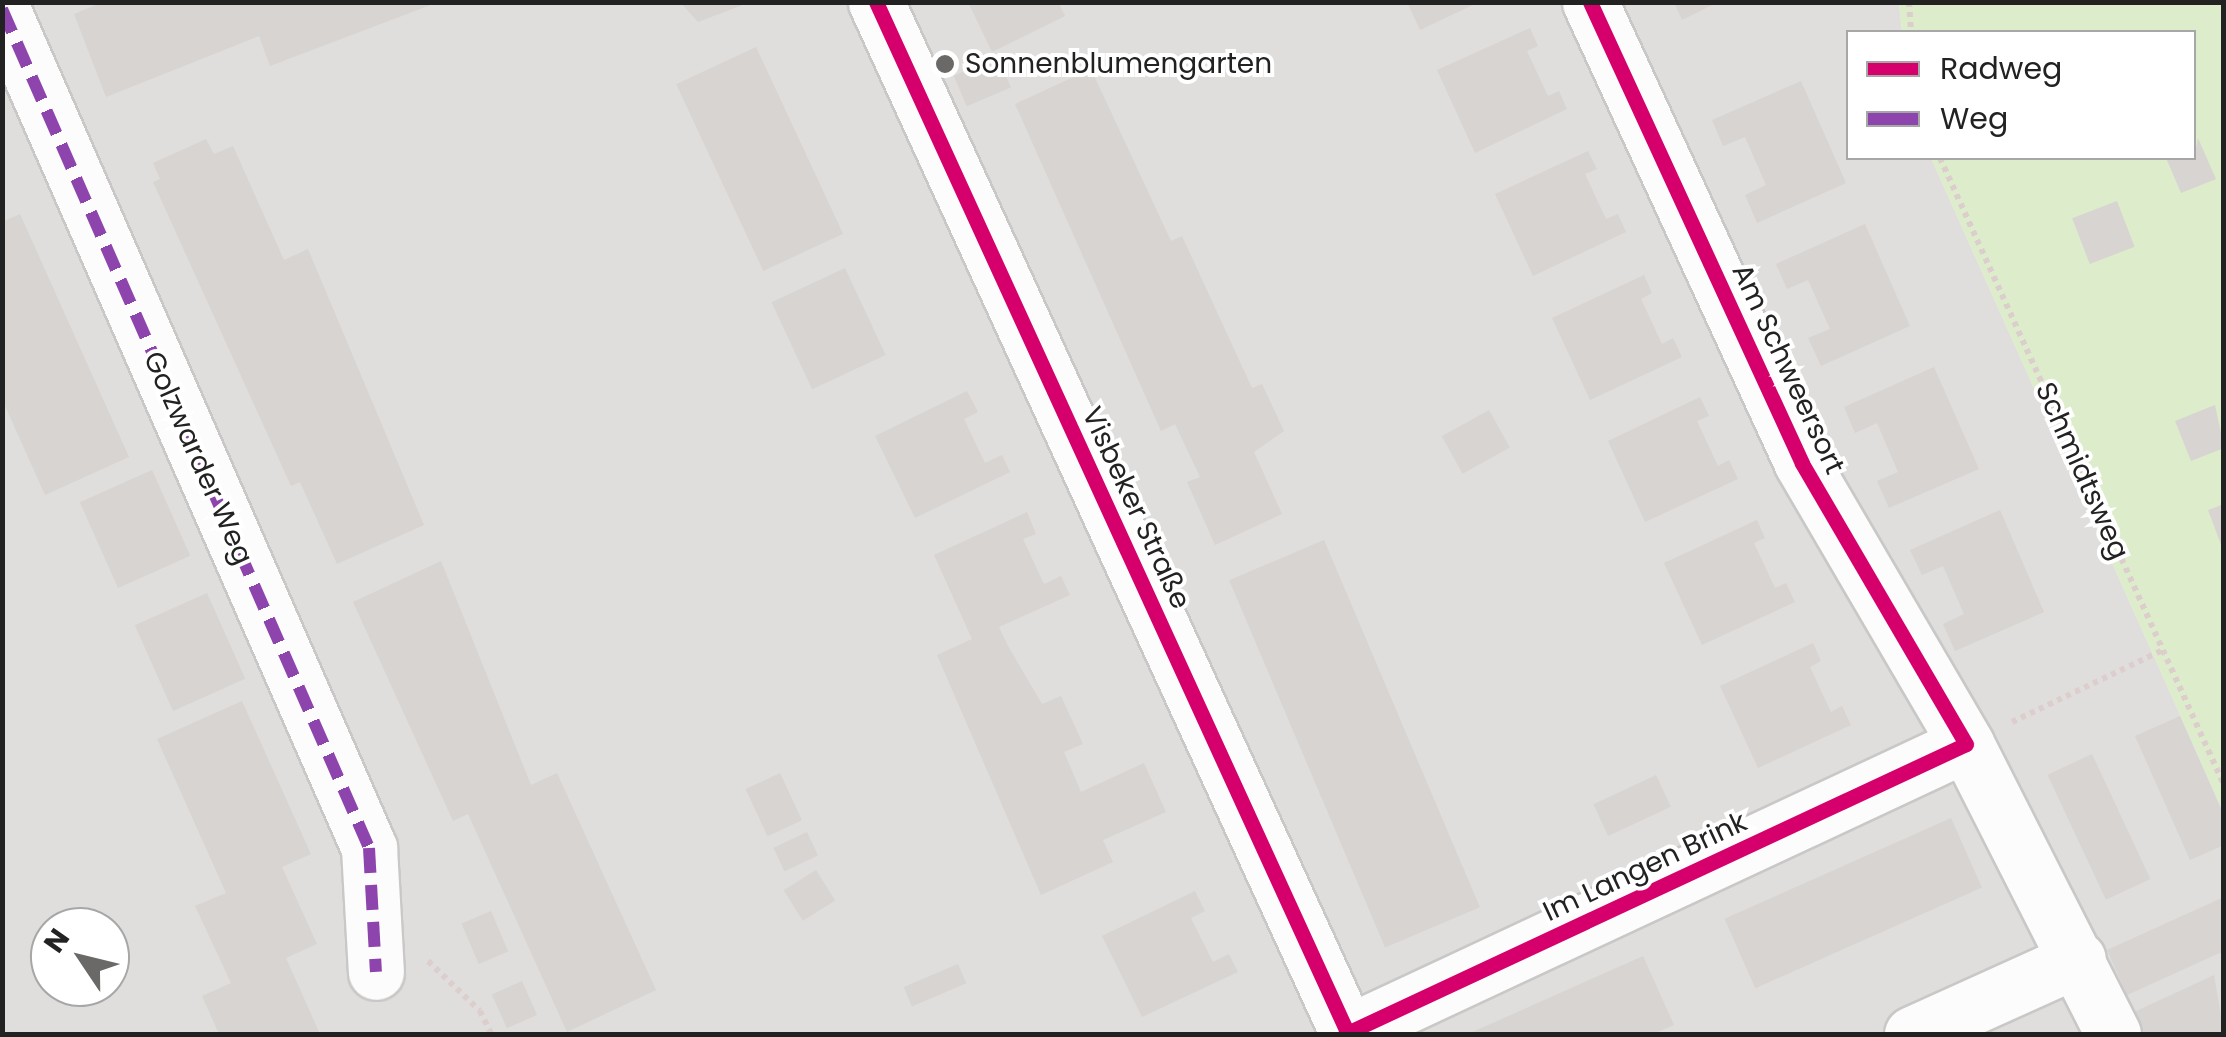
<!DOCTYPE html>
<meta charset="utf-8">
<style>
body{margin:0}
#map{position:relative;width:2226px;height:1037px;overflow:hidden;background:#f0eeeb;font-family:Poppins,sans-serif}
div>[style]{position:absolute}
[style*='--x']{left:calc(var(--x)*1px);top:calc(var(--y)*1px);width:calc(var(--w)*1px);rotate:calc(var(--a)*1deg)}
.residential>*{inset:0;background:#dfdedc}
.grass>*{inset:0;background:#ddeccb}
.building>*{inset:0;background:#d7d4d2;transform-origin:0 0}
.path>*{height:6px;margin-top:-3px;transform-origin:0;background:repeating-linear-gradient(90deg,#dccecd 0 5px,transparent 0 10px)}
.roads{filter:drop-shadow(2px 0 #c9c8c7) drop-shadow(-2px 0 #c9c8c7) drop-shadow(0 2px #c9c8c7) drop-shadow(0 -2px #c9c8c7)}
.minor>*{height:55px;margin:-27.5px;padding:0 27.5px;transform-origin:27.5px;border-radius:27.5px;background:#fdfcfc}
.quiet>*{height:12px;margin-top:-6px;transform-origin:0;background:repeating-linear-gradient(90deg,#8e44ad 0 25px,transparent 0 37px)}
.cycleway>*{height:15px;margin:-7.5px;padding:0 7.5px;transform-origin:7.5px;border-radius:7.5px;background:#d6006c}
.dots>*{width:28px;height:28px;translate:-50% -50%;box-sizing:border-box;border:5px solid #fff;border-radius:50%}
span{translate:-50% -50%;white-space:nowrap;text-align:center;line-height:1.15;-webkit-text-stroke:8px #fff;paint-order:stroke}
.poi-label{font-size:28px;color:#222}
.left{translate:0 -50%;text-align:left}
.street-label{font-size:28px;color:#222}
.frame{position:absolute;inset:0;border:5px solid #222;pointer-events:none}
.legend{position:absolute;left:1846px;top:30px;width:350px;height:130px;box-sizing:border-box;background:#fff;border:2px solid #a7a7a7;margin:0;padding:12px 18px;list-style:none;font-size:30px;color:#222}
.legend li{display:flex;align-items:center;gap:20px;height:50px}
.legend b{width:50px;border:2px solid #a7a7a7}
.north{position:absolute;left:30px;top:907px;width:100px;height:100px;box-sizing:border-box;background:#fff;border:2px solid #a7a7a7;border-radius:50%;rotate:305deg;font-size:28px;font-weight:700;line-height:40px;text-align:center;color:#222}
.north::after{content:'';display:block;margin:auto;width:35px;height:45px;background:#6a6968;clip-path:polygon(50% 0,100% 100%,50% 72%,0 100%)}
</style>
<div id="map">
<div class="residential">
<div style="clip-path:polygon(evenodd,2px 3px,1899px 3px,1902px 32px,1848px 32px,1848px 158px,1931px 158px,2223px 811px,2223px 1034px,3px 1034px,2px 3px,50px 927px,110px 927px,110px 987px,50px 987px,50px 927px)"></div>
</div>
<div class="grass">
<div style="clip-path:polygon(1899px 3px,2223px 3px,2223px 811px,1931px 158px,2194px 158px,2194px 32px,1902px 32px)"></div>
</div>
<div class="building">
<div style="clip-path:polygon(103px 2px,436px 2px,436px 3px,270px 66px,259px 36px,106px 97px,74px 14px)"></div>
<div style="clip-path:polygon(680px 2px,748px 2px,748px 3px,698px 22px)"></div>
<div style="clip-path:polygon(968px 2px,1058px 2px,1065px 16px,992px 52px)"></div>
<div style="clip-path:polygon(1407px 2px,1479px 2px,1420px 30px)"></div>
<div style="clip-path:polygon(1674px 2px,1718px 2px,1682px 20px)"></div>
<div style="clip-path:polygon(1530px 28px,1538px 46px,1527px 51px,1548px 96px,1559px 91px,1567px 109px,1475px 153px,1437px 70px)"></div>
<div style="left:756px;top:47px;width:206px;height:88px;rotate:65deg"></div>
<div style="left:998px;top:57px;width:33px;height:48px;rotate:67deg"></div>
<div style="clip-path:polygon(1091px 69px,1171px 241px,1182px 236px,1252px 388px,1262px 384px,1284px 431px,1254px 452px,1282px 514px,1215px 545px,1187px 482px,1200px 477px,1175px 424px,1161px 431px,1015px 104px)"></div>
<div style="clip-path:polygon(1801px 81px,1846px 183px,1757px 223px,1745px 195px,1766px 185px,1745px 137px,1723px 146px,1712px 120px)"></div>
<div style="clip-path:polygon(2198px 138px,2216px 179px,2181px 193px,2166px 158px,2194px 158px)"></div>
<div style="clip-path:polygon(206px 139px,214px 154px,233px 146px,284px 260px,308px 249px,424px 525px,337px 564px,300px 482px,291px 486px,153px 182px,160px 179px,153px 163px)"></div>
<div style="clip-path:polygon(1588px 151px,1597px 169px,1585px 174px,1606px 219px,1618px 214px,1626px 232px,1533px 276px,1495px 194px)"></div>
<div style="left:2117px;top:201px;width:49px;height:48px;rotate:69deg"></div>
<div style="clip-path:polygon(20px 214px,129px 457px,45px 495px,2px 399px,2px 222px)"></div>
<div style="clip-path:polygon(1865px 224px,1910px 326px,1821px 366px,1808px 338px,1830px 329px,1808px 280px,1787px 289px,1776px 264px)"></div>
<div style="left:845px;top:268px;width:96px;height:81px;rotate:65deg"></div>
<div style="clip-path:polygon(1644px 275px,1652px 293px,1641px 299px,1662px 344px,1673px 338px,1682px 357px,1590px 400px,1552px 318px)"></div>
<div style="clip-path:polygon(1934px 367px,1979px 469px,1889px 508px,1877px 481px,1898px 472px,1877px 423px,1855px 433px,1844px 407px)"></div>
<div style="clip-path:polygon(967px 391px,978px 412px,964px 419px,985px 463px,1002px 455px,1010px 472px,915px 518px,875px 436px)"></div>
<div style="clip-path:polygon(1700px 397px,1709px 416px,1697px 421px,1718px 466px,1729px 460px,1738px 479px,1645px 522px,1608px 441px)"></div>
<div style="clip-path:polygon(2215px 405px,2224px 448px,2191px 461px,2175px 421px)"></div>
<div style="left:1489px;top:410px;width:43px;height:54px;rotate:61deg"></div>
<div style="left:152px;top:470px;width:94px;height:79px;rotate:66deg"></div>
<div style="clip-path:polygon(2224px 504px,2224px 550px,2223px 550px,2208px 510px)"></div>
<div style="clip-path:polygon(2000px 510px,2044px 612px,1955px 651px,1943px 624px,1964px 614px,1943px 566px,1922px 575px,1910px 550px)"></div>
<div style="clip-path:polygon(1027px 512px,1036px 534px,1023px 539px,1044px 584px,1061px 576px,1070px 595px,999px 627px,1008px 646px,1042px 704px,1061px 696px,1083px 744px,1064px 752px,1081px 792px,1144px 763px,1166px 812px,1103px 840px,1113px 862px,1041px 895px,937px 655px,972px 639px,934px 555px)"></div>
<div style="clip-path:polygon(1757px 520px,1765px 538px,1754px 543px,1775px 588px,1786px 583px,1795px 602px,1702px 645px,1664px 563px)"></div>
<div style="left:1324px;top:540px;width:399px;height:103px;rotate:67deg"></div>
<div style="clip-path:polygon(441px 561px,531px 785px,557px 773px,656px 990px,567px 1032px,468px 814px,453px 821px,353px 602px)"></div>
<div style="left:207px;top:593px;width:94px;height:79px;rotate:66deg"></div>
<div style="clip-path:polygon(1813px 643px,1821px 661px,1810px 667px,1831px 712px,1842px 706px,1851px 725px,1758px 768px,1720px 686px)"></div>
<div style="clip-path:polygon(242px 701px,311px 854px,282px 867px,317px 944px,286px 958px,320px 1034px,219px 1034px,202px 996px,231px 983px,195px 906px,226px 893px,157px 739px)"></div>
<div style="clip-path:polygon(2180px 716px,2224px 816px,2224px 845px,2190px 860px,2135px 736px)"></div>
<div style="left:2092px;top:754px;width:138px;height:49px;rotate:65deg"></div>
<div style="left:780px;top:773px;width:52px;height:38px;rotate:65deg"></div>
<div style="left:1656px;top:775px;width:35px;height:69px;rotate:65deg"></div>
<div style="left:1951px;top:818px;width:76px;height:248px;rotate:66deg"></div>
<div style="left:807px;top:832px;width:26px;height:37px;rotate:65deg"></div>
<div style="left:816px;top:870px;width:36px;height:38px;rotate:58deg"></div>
<div style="clip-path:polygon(1195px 891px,1205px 911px,1191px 918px,1213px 962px,1229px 954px,1238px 972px,1142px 1017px,1102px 936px)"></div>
<div style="clip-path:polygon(2224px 897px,2224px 951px,2127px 995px,2107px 950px)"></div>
<div style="left:491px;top:911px;width:44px;height:32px;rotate:67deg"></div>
<div style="clip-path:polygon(1643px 956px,1674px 1025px,1653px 1034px,1468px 1034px)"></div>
<div style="left:958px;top:964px;width:21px;height:59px;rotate:67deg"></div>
<div style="clip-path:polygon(2214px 975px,2224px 1034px,2142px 1034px,2132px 1013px)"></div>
<div style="left:522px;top:981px;width:37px;height:33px;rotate:66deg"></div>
</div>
<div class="path">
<div style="--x:1909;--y:2;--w:30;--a:86"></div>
<div style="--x:1940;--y:158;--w:688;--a:65.63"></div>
<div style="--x:2012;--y:722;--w:167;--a:-25.5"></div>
<div style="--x:428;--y:961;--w:72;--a:43.9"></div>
<div style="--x:480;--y:1011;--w:25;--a:64"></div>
</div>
<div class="roads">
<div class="minor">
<div style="--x:876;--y:2;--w:1135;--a:65.42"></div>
<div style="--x:1590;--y:2;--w:507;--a:65.3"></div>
<div style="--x:1802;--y:463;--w:325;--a:59.7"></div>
<div style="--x:1966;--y:744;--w:325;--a:63.1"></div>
<div style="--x:2;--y:9;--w:916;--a:66.37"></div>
<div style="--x:369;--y:848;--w:124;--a:86.8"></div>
<div style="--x:1345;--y:1034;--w:685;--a:-25.03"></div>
<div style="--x:1912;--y:1034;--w:182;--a:-24.3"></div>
</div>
</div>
<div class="quiet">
<div style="--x:2;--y:9;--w:916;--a:66.37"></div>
<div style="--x:369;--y:848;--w:124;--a:86.8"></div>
</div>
<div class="cycleway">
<div style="--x:876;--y:2;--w:1135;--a:65.42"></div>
<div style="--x:1345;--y:1034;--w:685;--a:-25.03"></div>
<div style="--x:1966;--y:744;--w:325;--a:-120.3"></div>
<div style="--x:1802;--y:463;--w:507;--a:-114.7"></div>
</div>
<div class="dots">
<div style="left:945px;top:64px;background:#6a6968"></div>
</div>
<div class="poi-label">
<span class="left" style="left:965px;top:64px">Sonnenblumengarten</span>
</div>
<div class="street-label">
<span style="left:1788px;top:369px;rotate:65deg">Am Schweersort</span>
<span style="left:198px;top:458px;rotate:66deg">Golzwarder Weg</span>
<span style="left:2082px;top:471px;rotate:66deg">Schmidtsweg</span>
<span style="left:1136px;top:508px;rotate:65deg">Visbeker Straße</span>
<span style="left:1645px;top:867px;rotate:-25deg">Im Langen Brink</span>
</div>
<div class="frame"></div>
<ul class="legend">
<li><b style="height:12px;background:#d6006c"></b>Radweg</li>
<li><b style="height:12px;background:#8e44ad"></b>Weg</li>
</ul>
<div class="north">N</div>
</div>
